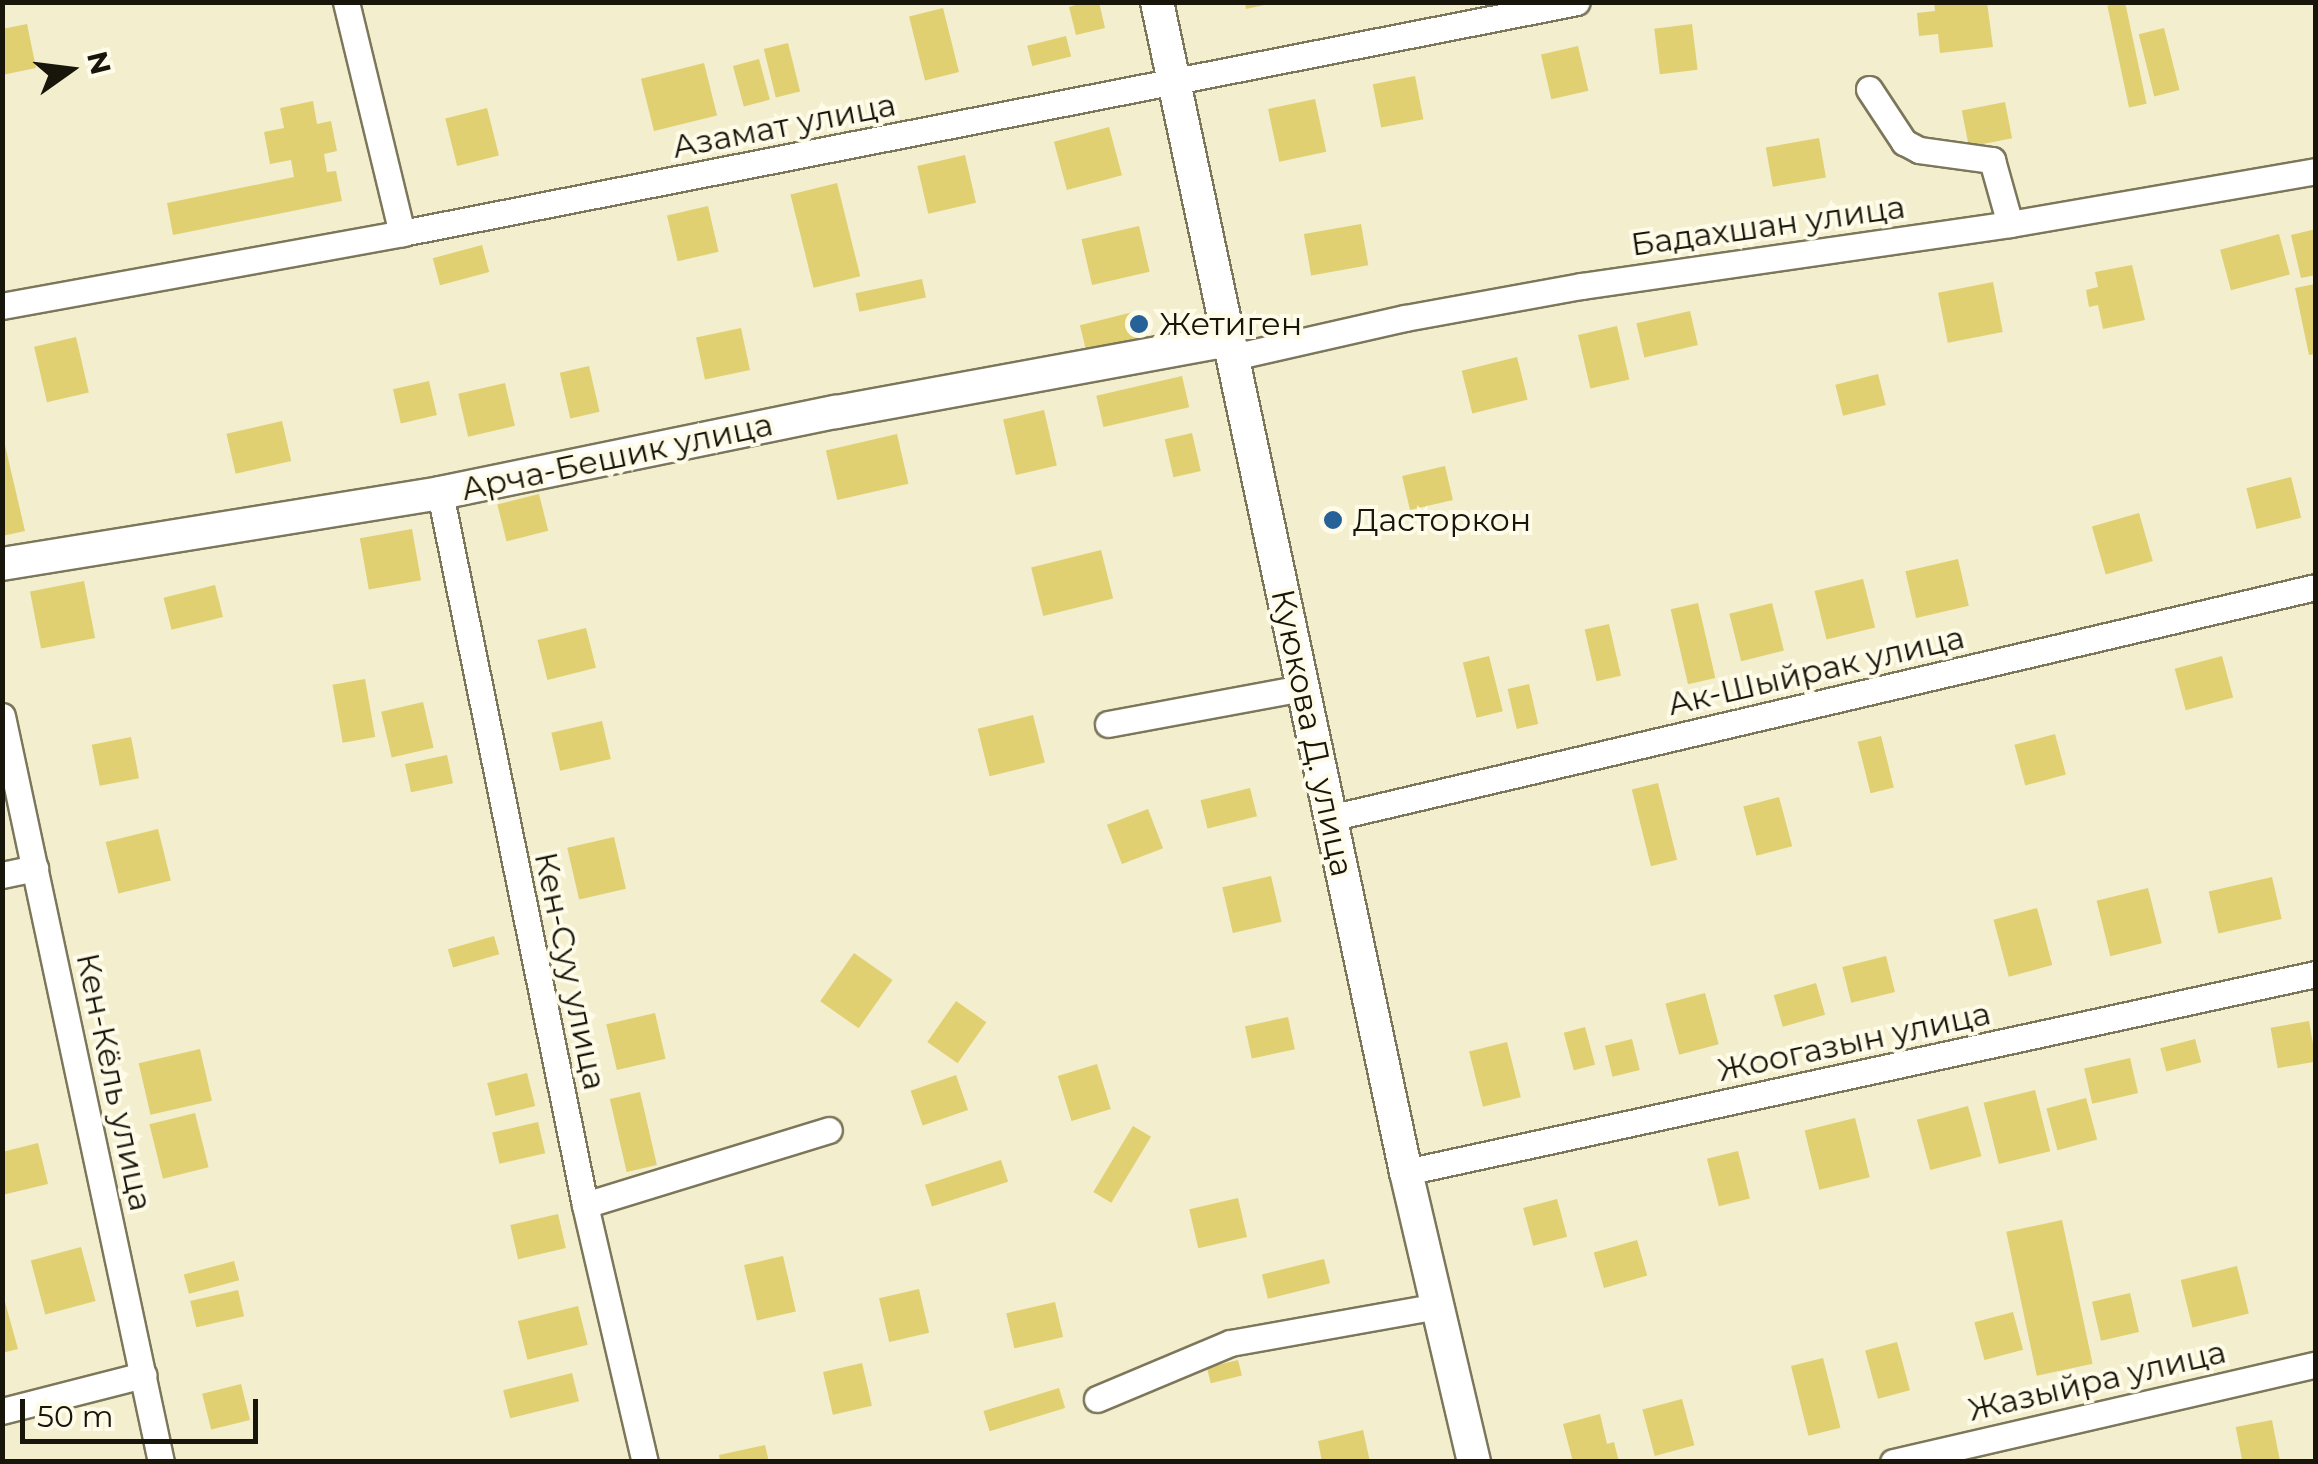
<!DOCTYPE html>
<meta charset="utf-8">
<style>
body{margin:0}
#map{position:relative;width:2318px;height:1464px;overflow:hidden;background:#f3eece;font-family:Montserrat,sans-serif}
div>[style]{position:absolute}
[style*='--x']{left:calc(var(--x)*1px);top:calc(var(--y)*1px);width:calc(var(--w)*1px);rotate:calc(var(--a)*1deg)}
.building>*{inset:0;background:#e0d072;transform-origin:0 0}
.roads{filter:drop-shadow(2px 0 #7c775a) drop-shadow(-2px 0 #7c775a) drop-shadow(0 2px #7c775a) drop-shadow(0 -2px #7c775a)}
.minor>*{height:25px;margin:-12.5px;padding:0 12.5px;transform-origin:12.5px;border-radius:12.5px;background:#fff}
.tertiary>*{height:32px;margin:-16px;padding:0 16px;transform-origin:16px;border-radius:16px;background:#fff}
.dots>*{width:28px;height:28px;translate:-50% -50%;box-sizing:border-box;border:5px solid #fefbe8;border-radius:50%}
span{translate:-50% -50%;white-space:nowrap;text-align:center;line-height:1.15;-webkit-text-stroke:8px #fefbe8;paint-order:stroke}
.street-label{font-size:32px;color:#18160b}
.poi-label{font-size:32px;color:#18160b}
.left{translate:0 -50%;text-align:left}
.frame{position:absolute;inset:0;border:5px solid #18160b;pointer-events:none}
.north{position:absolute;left:20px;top:20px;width:100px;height:100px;-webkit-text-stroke:8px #fefbe8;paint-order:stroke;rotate:76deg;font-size:28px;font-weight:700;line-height:40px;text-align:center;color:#18160b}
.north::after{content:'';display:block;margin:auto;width:35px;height:45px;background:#18160b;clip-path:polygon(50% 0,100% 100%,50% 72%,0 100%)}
.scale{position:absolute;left:20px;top:1399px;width:238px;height:45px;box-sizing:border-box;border:5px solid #18160b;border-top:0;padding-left:12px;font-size:30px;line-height:35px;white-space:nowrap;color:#18160b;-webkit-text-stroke:8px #fefbe8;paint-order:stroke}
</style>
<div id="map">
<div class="building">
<div style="clip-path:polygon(1085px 2px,1099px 2px,1105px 28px,1076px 35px,1069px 7px)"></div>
<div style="clip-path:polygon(1245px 2px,1269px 2px,1269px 4px,1246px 9px)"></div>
<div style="clip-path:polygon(1934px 2px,1987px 2px,1993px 47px,1940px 53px,1938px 34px,1919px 36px,1917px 13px,1935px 11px)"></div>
<div style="left:2125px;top:2px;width:104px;height:18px;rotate:78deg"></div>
<div style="left:943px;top:8px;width:66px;height:35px;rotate:76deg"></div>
<div style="clip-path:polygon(27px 24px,36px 68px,2px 75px,2px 29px)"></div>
<div style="left:1692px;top:24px;width:46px;height:38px;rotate:83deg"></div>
<div style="left:2164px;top:28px;width:64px;height:26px;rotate:76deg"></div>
<div style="left:1066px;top:36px;width:21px;height:40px;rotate:76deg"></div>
<div style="left:788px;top:43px;width:50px;height:25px;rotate:76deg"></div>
<div style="left:1578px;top:46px;width:46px;height:38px;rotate:77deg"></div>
<div style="left:759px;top:59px;width:42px;height:27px;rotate:75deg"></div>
<div style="left:704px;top:63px;width:54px;height:65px;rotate:76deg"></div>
<div style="left:1415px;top:76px;width:44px;height:43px;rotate:79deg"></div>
<div style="left:1315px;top:99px;width:54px;height:48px;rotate:78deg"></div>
<div style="clip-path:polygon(313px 101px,317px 124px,331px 121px,337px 151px,324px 154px,327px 172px,336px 171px,342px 201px,173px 235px,167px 203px,294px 177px,291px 160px,270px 164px,264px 132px,284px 128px,280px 108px)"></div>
<div style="left:2005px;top:102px;width:37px;height:44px;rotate:79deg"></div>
<div style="left:487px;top:108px;width:49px;height:43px;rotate:76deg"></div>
<div style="left:1109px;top:127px;width:50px;height:57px;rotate:75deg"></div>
<div style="left:1819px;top:138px;width:40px;height:54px;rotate:80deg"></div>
<div style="left:965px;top:155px;width:49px;height:49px;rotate:77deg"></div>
<div style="left:837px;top:183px;width:96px;height:48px;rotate:76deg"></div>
<div style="left:708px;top:206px;width:47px;height:42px;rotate:77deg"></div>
<div style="left:1361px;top:224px;width:42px;height:58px;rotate:80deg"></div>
<div style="left:1139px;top:226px;width:47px;height:59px;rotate:77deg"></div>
<div style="clip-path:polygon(2316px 229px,2316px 275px,2301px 278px,2291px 235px)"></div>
<div style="left:2279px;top:234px;width:42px;height:61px;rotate:75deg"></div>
<div style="left:482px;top:245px;width:28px;height:51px;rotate:75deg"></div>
<div style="clip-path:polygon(2132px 265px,2145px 320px,2103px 329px,2098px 305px,2089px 307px,2086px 290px,2098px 287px,2095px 272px)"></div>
<div style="left:922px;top:279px;width:19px;height:68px;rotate:78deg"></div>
<div style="left:1993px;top:282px;width:51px;height:56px;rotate:79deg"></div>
<div style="clip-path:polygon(2315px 284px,2316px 354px,2309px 355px,2295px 288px)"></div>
<div style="left:1141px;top:310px;width:29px;height:63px;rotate:76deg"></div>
<div style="left:1690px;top:311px;width:35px;height:55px;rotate:77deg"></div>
<div style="left:1617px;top:326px;width:55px;height:40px;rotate:77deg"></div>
<div style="left:741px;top:328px;width:43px;height:46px;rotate:78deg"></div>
<div style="left:76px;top:337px;width:57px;height:43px;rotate:77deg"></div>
<div style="left:1517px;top:357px;width:44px;height:57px;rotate:76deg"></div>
<div style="left:589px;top:366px;width:47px;height:30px;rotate:77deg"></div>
<div style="left:1878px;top:374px;width:32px;height:44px;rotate:76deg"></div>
<div style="left:1182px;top:376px;width:32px;height:88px;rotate:77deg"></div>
<div style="left:429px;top:381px;width:35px;height:37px;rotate:77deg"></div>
<div style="left:505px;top:383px;width:44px;height:48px;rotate:77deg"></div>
<div style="left:1044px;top:410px;width:57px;height:42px;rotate:77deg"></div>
<div style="left:282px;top:421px;width:41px;height:57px;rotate:77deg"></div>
<div style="left:1192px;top:433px;width:39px;height:28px;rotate:77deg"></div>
<div style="left:897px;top:434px;width:51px;height:73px;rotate:77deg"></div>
<div style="clip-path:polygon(4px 441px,25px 531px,2px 536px,2px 442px)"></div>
<div style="left:1445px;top:466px;width:35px;height:44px;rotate:77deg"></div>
<div style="left:2291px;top:477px;width:42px;height:46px;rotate:76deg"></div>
<div style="left:539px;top:494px;width:38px;height:43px;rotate:76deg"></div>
<div style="left:2139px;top:513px;width:50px;height:49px;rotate:74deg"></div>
<div style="left:412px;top:529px;width:52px;height:53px;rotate:80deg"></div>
<div style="left:1101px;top:550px;width:50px;height:72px;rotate:76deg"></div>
<div style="left:1958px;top:559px;width:48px;height:54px;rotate:77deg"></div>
<div style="left:1863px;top:579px;width:50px;height:50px;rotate:76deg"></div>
<div style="left:84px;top:581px;width:58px;height:55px;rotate:79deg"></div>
<div style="left:215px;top:585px;width:33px;height:53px;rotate:76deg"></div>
<div style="left:1698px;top:603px;width:77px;height:28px;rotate:77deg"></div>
<div style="left:1772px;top:603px;width:49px;height:44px;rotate:76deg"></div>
<div style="left:1609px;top:624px;width:53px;height:25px;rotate:77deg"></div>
<div style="left:586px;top:628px;width:41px;height:50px;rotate:76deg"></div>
<div style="left:1489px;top:656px;width:57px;height:27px;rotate:76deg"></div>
<div style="left:2222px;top:656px;width:43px;height:49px;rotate:75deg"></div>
<div style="left:365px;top:679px;width:59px;height:33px;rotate:80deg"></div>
<div style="left:1529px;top:684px;width:41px;height:22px;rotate:77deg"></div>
<div style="left:423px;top:702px;width:47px;height:43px;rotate:77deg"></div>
<div style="left:1033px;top:715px;width:49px;height:57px;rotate:76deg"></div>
<div style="left:602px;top:721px;width:39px;height:52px;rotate:77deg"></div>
<div style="left:2055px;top:734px;width:42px;height:42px;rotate:75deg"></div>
<div style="left:1881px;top:736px;width:53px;height:24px;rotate:76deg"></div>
<div style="left:131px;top:737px;width:42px;height:40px;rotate:79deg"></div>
<div style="left:447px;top:755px;width:29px;height:43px;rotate:78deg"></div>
<div style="left:1658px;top:783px;width:79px;height:27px;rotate:76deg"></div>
<div style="left:1250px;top:788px;width:29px;height:51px;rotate:76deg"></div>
<div style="left:1779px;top:797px;width:51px;height:37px;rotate:75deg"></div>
<div style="left:1148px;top:809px;width:42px;height:44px;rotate:69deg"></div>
<div style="left:158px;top:829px;width:53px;height:54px;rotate:76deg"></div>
<div style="left:614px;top:837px;width:53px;height:48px;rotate:77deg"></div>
<div style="left:1271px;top:876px;width:47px;height:50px;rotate:77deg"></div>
<div style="left:2272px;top:877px;width:43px;height:65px;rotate:77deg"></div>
<div style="left:2148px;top:888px;width:57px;height:53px;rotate:76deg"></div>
<div style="left:2037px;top:908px;width:59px;height:45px;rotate:75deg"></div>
<div style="left:494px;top:936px;width:19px;height:48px;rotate:74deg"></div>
<div style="left:854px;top:953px;width:47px;height:59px;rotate:35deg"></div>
<div style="left:1886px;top:956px;width:37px;height:45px;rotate:76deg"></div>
<div style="left:1816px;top:983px;width:33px;height:44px;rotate:74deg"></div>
<div style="left:1705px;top:993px;width:53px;height:41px;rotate:75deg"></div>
<div style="left:956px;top:1001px;width:37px;height:50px;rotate:35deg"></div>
<div style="left:655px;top:1013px;width:47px;height:50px;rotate:77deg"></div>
<div style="left:1288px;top:1017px;width:33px;height:44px;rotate:78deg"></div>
<div style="left:2309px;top:1021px;width:41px;height:39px;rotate:80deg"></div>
<div style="left:1585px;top:1027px;width:39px;height:22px;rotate:75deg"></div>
<div style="left:1632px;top:1039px;width:32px;height:28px;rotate:76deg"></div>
<div style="left:2195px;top:1039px;width:24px;height:36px;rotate:75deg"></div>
<div style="left:1507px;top:1042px;width:57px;height:39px;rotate:76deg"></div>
<div style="left:200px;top:1049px;width:53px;height:63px;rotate:77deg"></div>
<div style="left:2130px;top:1058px;width:36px;height:47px;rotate:77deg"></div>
<div style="left:1097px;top:1064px;width:47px;height:41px;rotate:73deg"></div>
<div style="left:527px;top:1073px;width:34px;height:41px;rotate:76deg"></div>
<div style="left:956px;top:1075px;width:37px;height:48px;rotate:71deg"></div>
<div style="left:2035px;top:1090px;width:63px;height:53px;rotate:76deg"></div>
<div style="left:640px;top:1092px;width:75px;height:31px;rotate:77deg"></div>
<div style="left:2086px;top:1098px;width:43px;height:41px;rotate:75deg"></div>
<div style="left:1968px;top:1106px;width:52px;height:53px;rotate:75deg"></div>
<div style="left:195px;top:1113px;width:56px;height:47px;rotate:76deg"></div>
<div style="left:1855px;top:1118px;width:61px;height:52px;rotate:76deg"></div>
<div style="left:538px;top:1122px;width:32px;height:47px;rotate:77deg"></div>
<div style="left:1133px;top:1126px;width:21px;height:77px;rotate:31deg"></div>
<div style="clip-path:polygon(38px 1143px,48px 1184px,2px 1195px,2px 1152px)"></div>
<div style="left:1738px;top:1151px;width:49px;height:32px;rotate:76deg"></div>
<div style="left:1001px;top:1160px;width:23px;height:80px;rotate:72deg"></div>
<div style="left:1238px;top:1198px;width:40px;height:50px;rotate:77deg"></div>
<div style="left:1557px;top:1199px;width:39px;height:35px;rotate:75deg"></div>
<div style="left:558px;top:1214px;width:35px;height:49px;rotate:77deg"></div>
<div style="left:2062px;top:1220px;width:147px;height:57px;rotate:78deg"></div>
<div style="left:1637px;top:1240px;width:37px;height:45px;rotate:74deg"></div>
<div style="left:81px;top:1247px;width:56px;height:52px;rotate:75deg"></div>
<div style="left:783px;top:1256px;width:57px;height:40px;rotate:77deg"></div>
<div style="left:1324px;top:1259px;width:25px;height:64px;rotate:76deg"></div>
<div style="left:234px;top:1261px;width:20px;height:52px;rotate:75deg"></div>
<div style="left:2237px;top:1266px;width:49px;height:58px;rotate:76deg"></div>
<div style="left:919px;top:1289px;width:45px;height:41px;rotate:77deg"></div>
<div style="left:238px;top:1290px;width:27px;height:49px;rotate:77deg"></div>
<div style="clip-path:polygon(2px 1291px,18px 1349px,2px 1353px)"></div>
<div style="left:2130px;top:1293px;width:40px;height:39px;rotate:77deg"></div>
<div style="left:1055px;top:1302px;width:36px;height:50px;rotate:77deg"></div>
<div style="left:578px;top:1306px;width:40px;height:62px;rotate:76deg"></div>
<div style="left:2013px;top:1312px;width:39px;height:40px;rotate:75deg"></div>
<div style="left:1897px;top:1342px;width:50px;height:33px;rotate:75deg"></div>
<div style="left:1823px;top:1358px;width:72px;height:33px;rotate:76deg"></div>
<div style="left:1238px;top:1360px;width:16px;height:32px;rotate:76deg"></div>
<div style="left:862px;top:1363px;width:44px;height:40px;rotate:77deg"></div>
<div style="left:572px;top:1373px;width:29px;height:71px;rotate:76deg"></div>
<div style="left:241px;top:1384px;width:37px;height:40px;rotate:76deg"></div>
<div style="left:1059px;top:1388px;width:21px;height:79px;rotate:73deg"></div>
<div style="left:1682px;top:1399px;width:48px;height:41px;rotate:75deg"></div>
<div style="clip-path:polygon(1600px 1414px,1607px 1444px,1614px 1442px,1619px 1462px,1573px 1462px,1563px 1424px)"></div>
<div style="left:2272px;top:1420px;width:41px;height:37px;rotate:79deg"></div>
<div style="clip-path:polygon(1363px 1430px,1370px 1462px,1322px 1462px,1318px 1441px)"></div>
<div style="clip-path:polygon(765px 1445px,769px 1462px,720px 1462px,719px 1455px)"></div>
</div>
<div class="roads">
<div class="minor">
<div style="--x:346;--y:2;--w:238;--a:76.4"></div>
<div style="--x:1869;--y:89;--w:64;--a:56.6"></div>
<div style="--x:1904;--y:142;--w:17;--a:28"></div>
<div style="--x:1919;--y:150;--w:74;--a:7.8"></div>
<div style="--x:1992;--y:160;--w:66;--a:74.3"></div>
<div style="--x:2;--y:306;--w:407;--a:-10.3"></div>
<div style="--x:402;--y:233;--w:1197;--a:-11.12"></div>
<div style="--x:1233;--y:357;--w:176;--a:-12.8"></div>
<div style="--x:1405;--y:318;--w:179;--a:-10.3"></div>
<div style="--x:1581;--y:286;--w:433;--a:-8.2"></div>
<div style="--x:2010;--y:224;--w:311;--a:-9.8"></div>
<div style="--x:440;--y:493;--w:727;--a:78.49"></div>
<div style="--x:585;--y:1205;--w:264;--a:76.9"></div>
<div style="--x:2;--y:716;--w:763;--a:77.97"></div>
<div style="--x:1108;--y:724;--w:198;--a:-10.5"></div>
<div style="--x:1330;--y:818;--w:1013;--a:-13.19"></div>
<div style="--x:2;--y:875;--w:34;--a:-12"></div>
<div style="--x:1406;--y:1172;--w:931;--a:-12.28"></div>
<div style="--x:585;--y:1205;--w:255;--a:-17.1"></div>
<div style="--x:1097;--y:1399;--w:144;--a:-22.8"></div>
<div style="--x:1230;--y:1343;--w:210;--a:-10.1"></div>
<div style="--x:2;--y:1411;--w:146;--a:-14.3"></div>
<div style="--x:1893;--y:1462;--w:434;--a:-13"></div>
</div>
<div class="tertiary">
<div style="--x:1157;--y:2;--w:1196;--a:77.99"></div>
<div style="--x:1406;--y:1172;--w:298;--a:76.8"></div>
<div style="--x:2;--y:564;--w:444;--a:-9.2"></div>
<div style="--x:440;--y:493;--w:404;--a:-11.6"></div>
<div style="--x:836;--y:412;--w:400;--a:-10.4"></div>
</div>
</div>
<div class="dots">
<div style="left:1139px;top:324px;background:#266198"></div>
<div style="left:1333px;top:520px;background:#266198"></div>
</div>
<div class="street-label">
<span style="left:784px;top:126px;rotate:-11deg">Азамат улица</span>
<span style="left:1768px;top:226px;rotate:-8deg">Бадахшан улица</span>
<span style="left:617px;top:457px;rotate:-12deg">Арча-Бешик улица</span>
<span style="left:1816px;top:671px;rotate:-13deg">Ак-Шыйрак улица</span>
<span style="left:1312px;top:733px;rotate:78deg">Куюкова Д. улица</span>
<span style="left:570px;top:971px;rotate:78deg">Кен-Суу улица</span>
<span style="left:1854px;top:1042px;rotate:-12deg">Жоогазын улица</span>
<span style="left:114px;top:1082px;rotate:78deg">Кен-Кёль улица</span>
<span style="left:2097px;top:1381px;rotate:-13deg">Жазыйра улица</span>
</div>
<div class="poi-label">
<span class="left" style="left:1159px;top:324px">Жетиген</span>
<span class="left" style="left:1353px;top:520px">Дасторкон</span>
</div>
<div class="frame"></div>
<div class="north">N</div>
<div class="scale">50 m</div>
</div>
